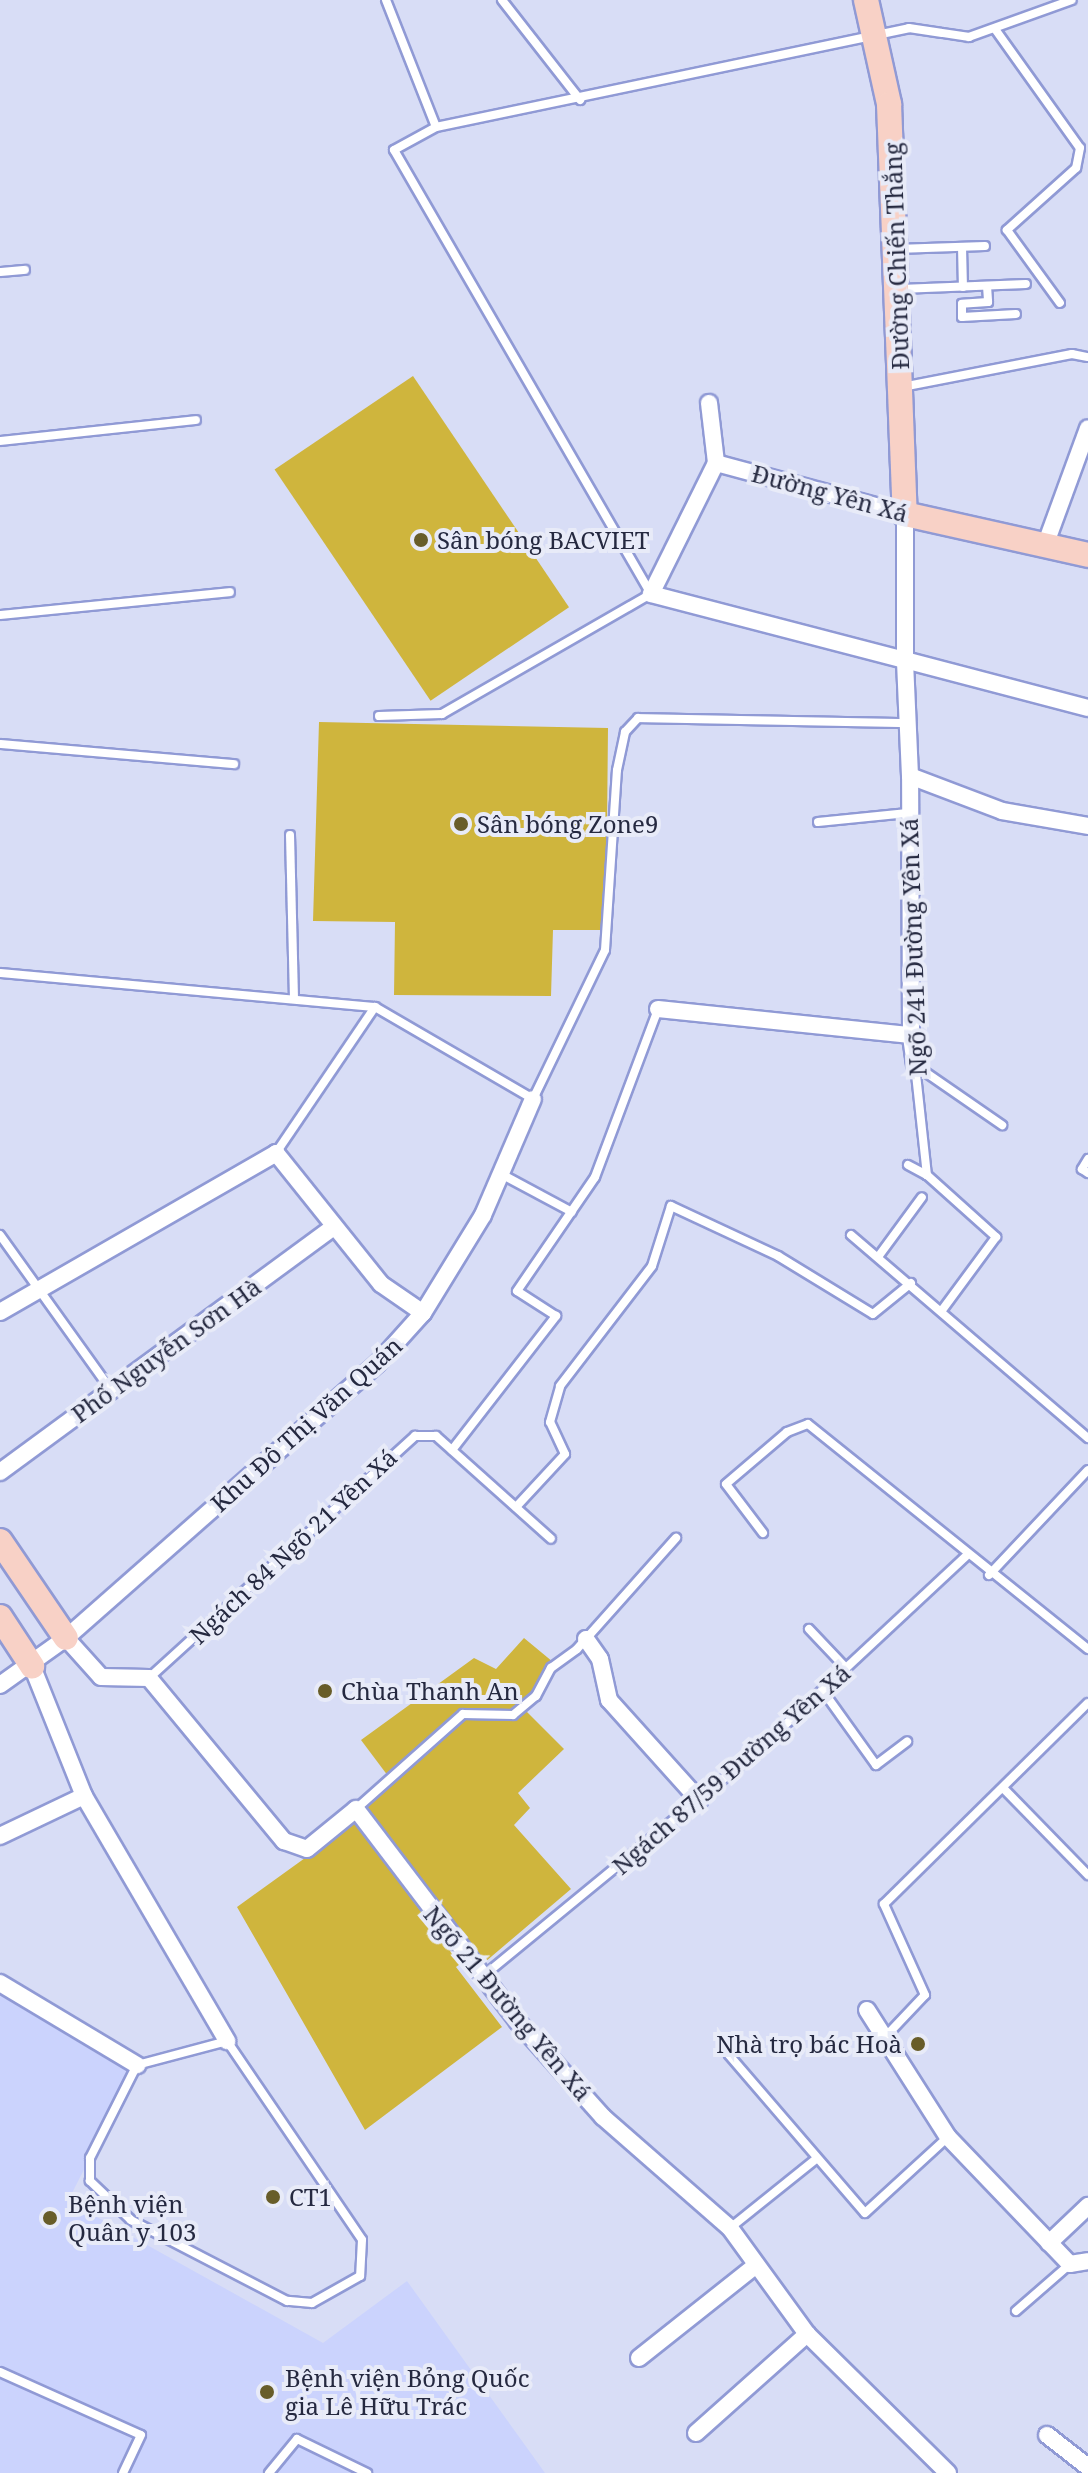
<!DOCTYPE html>
<meta charset="utf-8">
<style>
body{margin:0}
#map{position:relative;width:1088px;height:2473px;overflow:hidden;background:#d8ddf6;font-family:"Noto Serif",serif}
div>[style]{position:absolute}
[style*='--x']{left:calc(var(--x)*1px);top:calc(var(--y)*1px);width:calc(var(--w)*1px);rotate:calc(var(--a)*1deg)}
.built>*{inset:0;background:#cbd3fd}
.green>*{inset:0;background:#cfb53d;transform-origin:0 0}
.roads{filter:drop-shadow(2px 0 #909ad5) drop-shadow(-2px 0 #909ad5) drop-shadow(0 2px #909ad5) drop-shadow(0 -2px #909ad5)}
.lane>*{height:8px;margin:-4px;padding:0 4px;transform-origin:4px;border-radius:4px;background:#fff}
.street>*{height:16px;margin:-8px;padding:0 8px;transform-origin:8px;border-radius:8px;background:#fff}
.secondary>*{height:24px;margin:-12px;padding:0 12px;transform-origin:12px;border-radius:12px;background:#f8d1c6}
.dots>*{width:22px;height:22px;translate:-50% -50%;box-sizing:border-box;border:4px solid #e8ebf8;border-radius:50%}
span{translate:-50% -50%;white-space:nowrap;text-align:center;line-height:1.15;-webkit-text-stroke:8px #e8ebf8;paint-order:stroke}
.street-label{font-size:24px;color:#252940}
.poi-label{font-size:24px;color:#252940}
.left{translate:0 -50%;text-align:left}
.right{translate:-100% -50%;text-align:right}
</style>
<div id="map">
<div class="built">
<div style="clip-path:polygon(0 1983px,137px 2065px,68px 2201px,323px 2343px,407px 2281px,545px 2473px,0 2473px)"></div>
</div>
<div class="green">
<div style="left:413px;top:376px;width:279px;height:167px;rotate:56deg"></div>
<div style="clip-path:polygon(319px 722px,608px 728px,606px 930px,553px 930px,551px 996px,394px 995px,395px 922px,313px 921px)"></div>
<div style="clip-path:polygon(524px 1638px,553px 1662px,525px 1710px,564px 1749px,518px 1793px,530px 1808px,514px 1825px,571px 1889px,485px 1962px,366px 1808px,388px 1776px,361px 1740px,474px 1658px,496px 1669px)"></div>
<div style="clip-path:polygon(355px 1822px,436px 1932px,467px 1959px,456px 1967px,502px 2027px,365px 2130px,237px 1907px)"></div>
</div>
<div class="roads">
<div class="lane">
<div style="--x:386;--y:0;--w:136;--a:68.5"></div>
<div style="--x:502;--y:0;--w:127;--a:52"></div>
<div style="--x:995;--y:29;--w:146;--a:54.5"></div>
<div style="--x:1080;--y:148;--w:20;--a:101"></div>
<div style="--x:1076;--y:168;--w:93;--a:138.1"></div>
<div style="--x:1007;--y:230;--w:90;--a:54"></div>
<div style="--x:962;--y:247;--w:40;--a:88.6"></div>
<div style="--x:896;--y:249;--w:89;--a:-1.9"></div>
<div style="--x:0;--y:272;--w:25;--a:-5"></div>
<div style="--x:987;--y:286;--w:16;--a:86"></div>
<div style="--x:988;--y:302;--w:26;--a:176"></div>
<div style="--x:962;--y:304;--w:13;--a:90"></div>
<div style="--x:962;--y:317;--w:54;--a:-3.2"></div>
<div style="--x:900;--y:289;--w:126;--a:-2.3"></div>
<div style="--x:902;--y:387;--w:173;--a:-11"></div>
<div style="--x:1072;--y:354;--w:16;--a:11"></div>
<div style="--x:0;--y:441;--w:197;--a:-6.1"></div>
<div style="--x:0;--y:615;--w:231;--a:-5.7"></div>
<div style="--x:379;--y:716;--w:63;--a:-1.8"></div>
<div style="--x:442;--y:714;--w:241;--a:-29.9"></div>
<div style="--x:651;--y:594;--w:513;--a:-120.06"></div>
<div style="--x:394;--y:150;--w:48;--a:-28.7"></div>
<div style="--x:436;--y:127;--w:483;--a:-11.8"></div>
<div style="--x:909;--y:28;--w:61;--a:8.5"></div>
<div style="--x:969;--y:37;--w:109;--a:-19.8"></div>
<div style="--x:0;--y:744;--w:235;--a:4.9"></div>
<div style="--x:818;--y:822;--w:90;--a:-5.7"></div>
<div style="--x:290;--y:835;--w:163;--a:88.6"></div>
<div style="--x:0;--y:973;--w:377;--a:5.2"></div>
<div style="--x:375;--y:1007;--w:183;--a:30.2"></div>
<div style="--x:533;--y:1099;--w:165;--a:-64.2"></div>
<div style="--x:605;--y:950;--w:180;--a:-86.2"></div>
<div style="--x:617;--y:770;--w:39;--a:-78"></div>
<div style="--x:625;--y:732;--w:19;--a:-47"></div>
<div style="--x:638;--y:718;--w:270;--a:1.1"></div>
<div style="--x:915;--y:1065;--w:111;--a:83.8"></div>
<div style="--x:927;--y:1175;--w:93;--a:41.9"></div>
<div style="--x:996;--y:1237;--w:89;--a:126.4"></div>
<div style="--x:915;--y:1065;--w:106;--a:34.6"></div>
<div style="--x:276;--y:1153;--w:176;--a:-55.9"></div>
<div style="--x:1088;--y:1159;--w:12;--a:121"></div>
<div style="--x:1082;--y:1169;--w:7;--a:34"></div>
<div style="--x:908;--y:1165;--w:21;--a:28"></div>
<div style="--x:503;--y:1175;--w:78;--a:28.2"></div>
<div style="--x:0;--y:1235;--w:191;--a:54.4"></div>
<div style="--x:851;--y:1235;--w:312;--a:40.6"></div>
<div style="--x:878;--y:1257;--w:74;--a:-53.7"></div>
<div style="--x:452;--y:1450;--w:170;--a:-52.2"></div>
<div style="--x:556;--y:1316;--w:46;--a:-147.3"></div>
<div style="--x:517;--y:1291;--w:138;--a:-55.6"></div>
<div style="--x:595;--y:1177;--w:179;--a:-69.4"></div>
<div style="--x:516;--y:1507;--w:72;--a:-47.2"></div>
<div style="--x:565;--y:1454;--w:35;--a:-115"></div>
<div style="--x:550;--y:1422;--w:37;--a:-74"></div>
<div style="--x:560;--y:1386;--w:151;--a:-52.5"></div>
<div style="--x:652;--y:1266;--w:63;--a:-72.4"></div>
<div style="--x:671;--y:1206;--w:118;--a:25"></div>
<div style="--x:778;--y:1256;--w:111;--a:31.4"></div>
<div style="--x:873;--y:1314;--w:49;--a:-39.2"></div>
<div style="--x:763;--y:1533;--w:61;--a:-127.1"></div>
<div style="--x:726;--y:1484;--w:80;--a:-40.4"></div>
<div style="--x:787;--y:1432;--w:22;--a:-21"></div>
<div style="--x:808;--y:1424;--w:359;--a:38.8"></div>
<div style="--x:989;--y:1575;--w:144;--a:-46.7"></div>
<div style="--x:809;--y:1629;--w:54;--a:46.5"></div>
<div style="--x:149;--y:1678;--w:360;--a:-42.3"></div>
<div style="--x:415;--y:1436;--w:21;--a:0"></div>
<div style="--x:436;--y:1436;--w:154;--a:41.8"></div>
<div style="--x:823;--y:1691;--w:91;--a:54.4"></div>
<div style="--x:876;--y:1765;--w:39;--a:-37"></div>
<div style="--x:1005;--y:1790;--w:119;--a:45.7"></div>
<div style="--x:356;--y:1809;--w:143;--a:-41.6"></div>
<div style="--x:463;--y:1714;--w:50;--a:1.1"></div>
<div style="--x:513;--y:1715;--w:30;--a:-40"></div>
<div style="--x:536;--y:1696;--w:32;--a:-62"></div>
<div style="--x:551;--y:1668;--w:32;--a:-36"></div>
<div style="--x:577;--y:1649;--w:149;--a:-48.3"></div>
<div style="--x:487;--y:1973;--w:350;--a:-39.4"></div>
<div style="--x:757;--y:1751;--w:286;--a:-43"></div>
<div style="--x:887;--y:2035;--w:55;--a:-46.5"></div>
<div style="--x:925;--y:1995;--w:100;--a:-114.3"></div>
<div style="--x:884;--y:1904;--w:286;--a:-44.6"></div>
<div style="--x:227;--y:2041;--w:240;--a:55.8"></div>
<div style="--x:362;--y:2240;--w:36;--a:93"></div>
<div style="--x:360;--y:2276;--w:55;--a:150.6"></div>
<div style="--x:312;--y:2303;--w:25;--a:-175"></div>
<div style="--x:287;--y:2301;--w:176;--a:-152.6"></div>
<div style="--x:131;--y:2220;--w:57;--a:-136.4"></div>
<div style="--x:90;--y:2181;--w:23;--a:-90"></div>
<div style="--x:90;--y:2158;--w:104;--a:-63.2"></div>
<div style="--x:137;--y:2065;--w:93;--a:-14.9"></div>
<div style="--x:729;--y:2055;--w:208;--a:49.3"></div>
<div style="--x:865;--y:2213;--w:113;--a:-42.5"></div>
<div style="--x:730;--y:2228;--w:110;--a:-38.7"></div>
<div style="--x:1016;--y:2311;--w:72;--a:-41"></div>
<div style="--x:0;--y:2372;--w:154;--a:24.1"></div>
<div style="--x:141;--y:2435;--w:42;--a:115.3"></div>
<div style="--x:269;--y:2473;--w:44;--a:-50.5"></div>
<div style="--x:297;--y:2439;--w:78;--a:25.9"></div>
</div>
<div class="street">
<div style="--x:709;--y:403;--w:60;--a:83.3"></div>
<div style="--x:1046;--y:543;--w:122;--a:-69.9"></div>
<div style="--x:910;--y:776;--w:98;--a:20.8"></div>
<div style="--x:1002;--y:811;--w:87;--a:9.9"></div>
<div style="--x:658;--y:1009;--w:254;--a:5.9"></div>
<div style="--x:915;--y:1065;--w:30;--a:-98"></div>
<div style="--x:911;--y:1035;--w:259;--a:-90.2"></div>
<div style="--x:910;--y:776;--w:116;--a:-92.5"></div>
<div style="--x:905;--y:660;--w:146;--a:-90"></div>
<div style="--x:905;--y:514;--w:196;--a:-164.9"></div>
<div style="--x:716;--y:463;--w:146;--a:116.4"></div>
<div style="--x:651;--y:594;--w:262;--a:14.6"></div>
<div style="--x:905;--y:660;--w:189;--a:14.7"></div>
<div style="--x:0;--y:1312;--w:319;--a:-29.9"></div>
<div style="--x:276;--y:1153;--w:168;--a:51.3"></div>
<div style="--x:381;--y:1284;--w:51;--a:34.6"></div>
<div style="--x:0;--y:1472;--w:411;--a:-36.3"></div>
<div style="--x:66;--y:1638;--w:52;--a:48.1"></div>
<div style="--x:101;--y:1677;--w:48;--a:1.2"></div>
<div style="--x:149;--y:1678;--w:212;--a:50.4"></div>
<div style="--x:284;--y:1841;--w:24;--a:19"></div>
<div style="--x:307;--y:1849;--w:63;--a:-39.2"></div>
<div style="--x:356;--y:1809;--w:268;--a:52.7"></div>
<div style="--x:518;--y:2022;--w:127;--a:48.2"></div>
<div style="--x:603;--y:2117;--w:169;--a:41.2"></div>
<div style="--x:730;--y:2228;--w:131;--a:54"></div>
<div style="--x:807;--y:2334;--w:198;--a:44.6"></div>
<div style="--x:586;--y:1639;--w:24;--a:55"></div>
<div style="--x:600;--y:1659;--w:42;--a:77.6"></div>
<div style="--x:609;--y:1700;--w:135;--a:48"></div>
<div style="--x:32;--y:1666;--w:140;--a:68.2"></div>
<div style="--x:84;--y:1796;--w:284;--a:59.7"></div>
<div style="--x:0;--y:1685;--w:81;--a:-35.5"></div>
<div style="--x:66;--y:1638;--w:414;--a:-41.4"></div>
<div style="--x:377;--y:1364;--w:69;--a:-48"></div>
<div style="--x:423;--y:1313;--w:115;--a:-58.5"></div>
<div style="--x:483;--y:1215;--w:126;--a:-66.7"></div>
<div style="--x:0;--y:1836;--w:93;--a:-25.5"></div>
<div style="--x:0;--y:1983;--w:160;--a:30.9"></div>
<div style="--x:867;--y:2010;--w:151;--a:57.5"></div>
<div style="--x:948;--y:2137;--w:176;--a:46.2"></div>
<div style="--x:1070;--y:2264;--w:18;--a:-9"></div>
<div style="--x:1049;--y:2243;--w:54;--a:-43.5"></div>
<div style="--x:639;--y:2358;--w:148;--a:-38.4"></div>
<div style="--x:696;--y:2433;--w:149;--a:-41.7"></div>
<div style="--x:1047;--y:2435;--w:52;--a:38"></div>
</div>
<div class="secondary">
<div style="--x:866;--y:0;--w:107;--a:77.5"></div>
<div style="--x:889;--y:104;--w:410;--a:87.8"></div>
<div style="--x:905;--y:514;--w:188;--a:12.6"></div>
<div style="--x:0;--y:1541;--w:117;--a:55.8"></div>
<div style="--x:0;--y:1617;--w:59;--a:56.9"></div>
</div>
</div>
<div class="dots">
<div style="left:421px;top:540px;background:#685d29"></div>
<div style="left:461px;top:824px;background:#685d29"></div>
<div style="left:325px;top:1691px;background:#685d29"></div>
<div style="left:918px;top:2044px;background:#685d29"></div>
<div style="left:273px;top:2197px;background:#685d29"></div>
<div style="left:50px;top:2218px;background:#685d29"></div>
<div style="left:267px;top:2392px;background:#685d29"></div>
</div>
<div class="street-label">
<span style="left:896px;top:256px;rotate:-92deg">Đường Chiến Thắng</span>
<span style="left:830px;top:493px;rotate:15deg">Đường Yên Xá</span>
<span style="left:913px;top:947px;rotate:-92deg">Ngõ 241 Đường Yên Xá</span>
<span style="left:166px;top:1350px;rotate:-36deg">Phố Nguyễn Sơn Hà</span>
<span style="left:306px;top:1424px;rotate:-42deg">Khu Đô Thị Văn Quán</span>
<span style="left:293px;top:1546px;rotate:-43deg">Ngách 84 Ngõ 21 Yên Xá</span>
<span style="left:731px;top:1769px;rotate:-41deg">Ngách 87/59 Đường Yên Xá</span>
<span style="left:508px;top:2003px;rotate:50deg">Ngõ 21 Đường Yên Xá</span>
</div>
<div class="poi-label">
<span class="left" style="left:437px;top:540px">Sân bóng BACVIET</span>
<span class="left" style="left:477px;top:824px">Sân bóng Zone9</span>
<span class="left" style="left:341px;top:1691px">Chùa Thanh An</span>
<span class="right" style="left:902px;top:2044px">Nhà trọ bác Hoà</span>
<span class="left" style="left:289px;top:2197px">CT1</span>
<span class="left" style="left:68px;top:2218px">Bệnh viện<br>Quân y 103</span>
<span class="left" style="left:285px;top:2392px">Bệnh viện Bỏng Quốc<br>gia Lê Hữu Trác</span>
</div>
</div>
